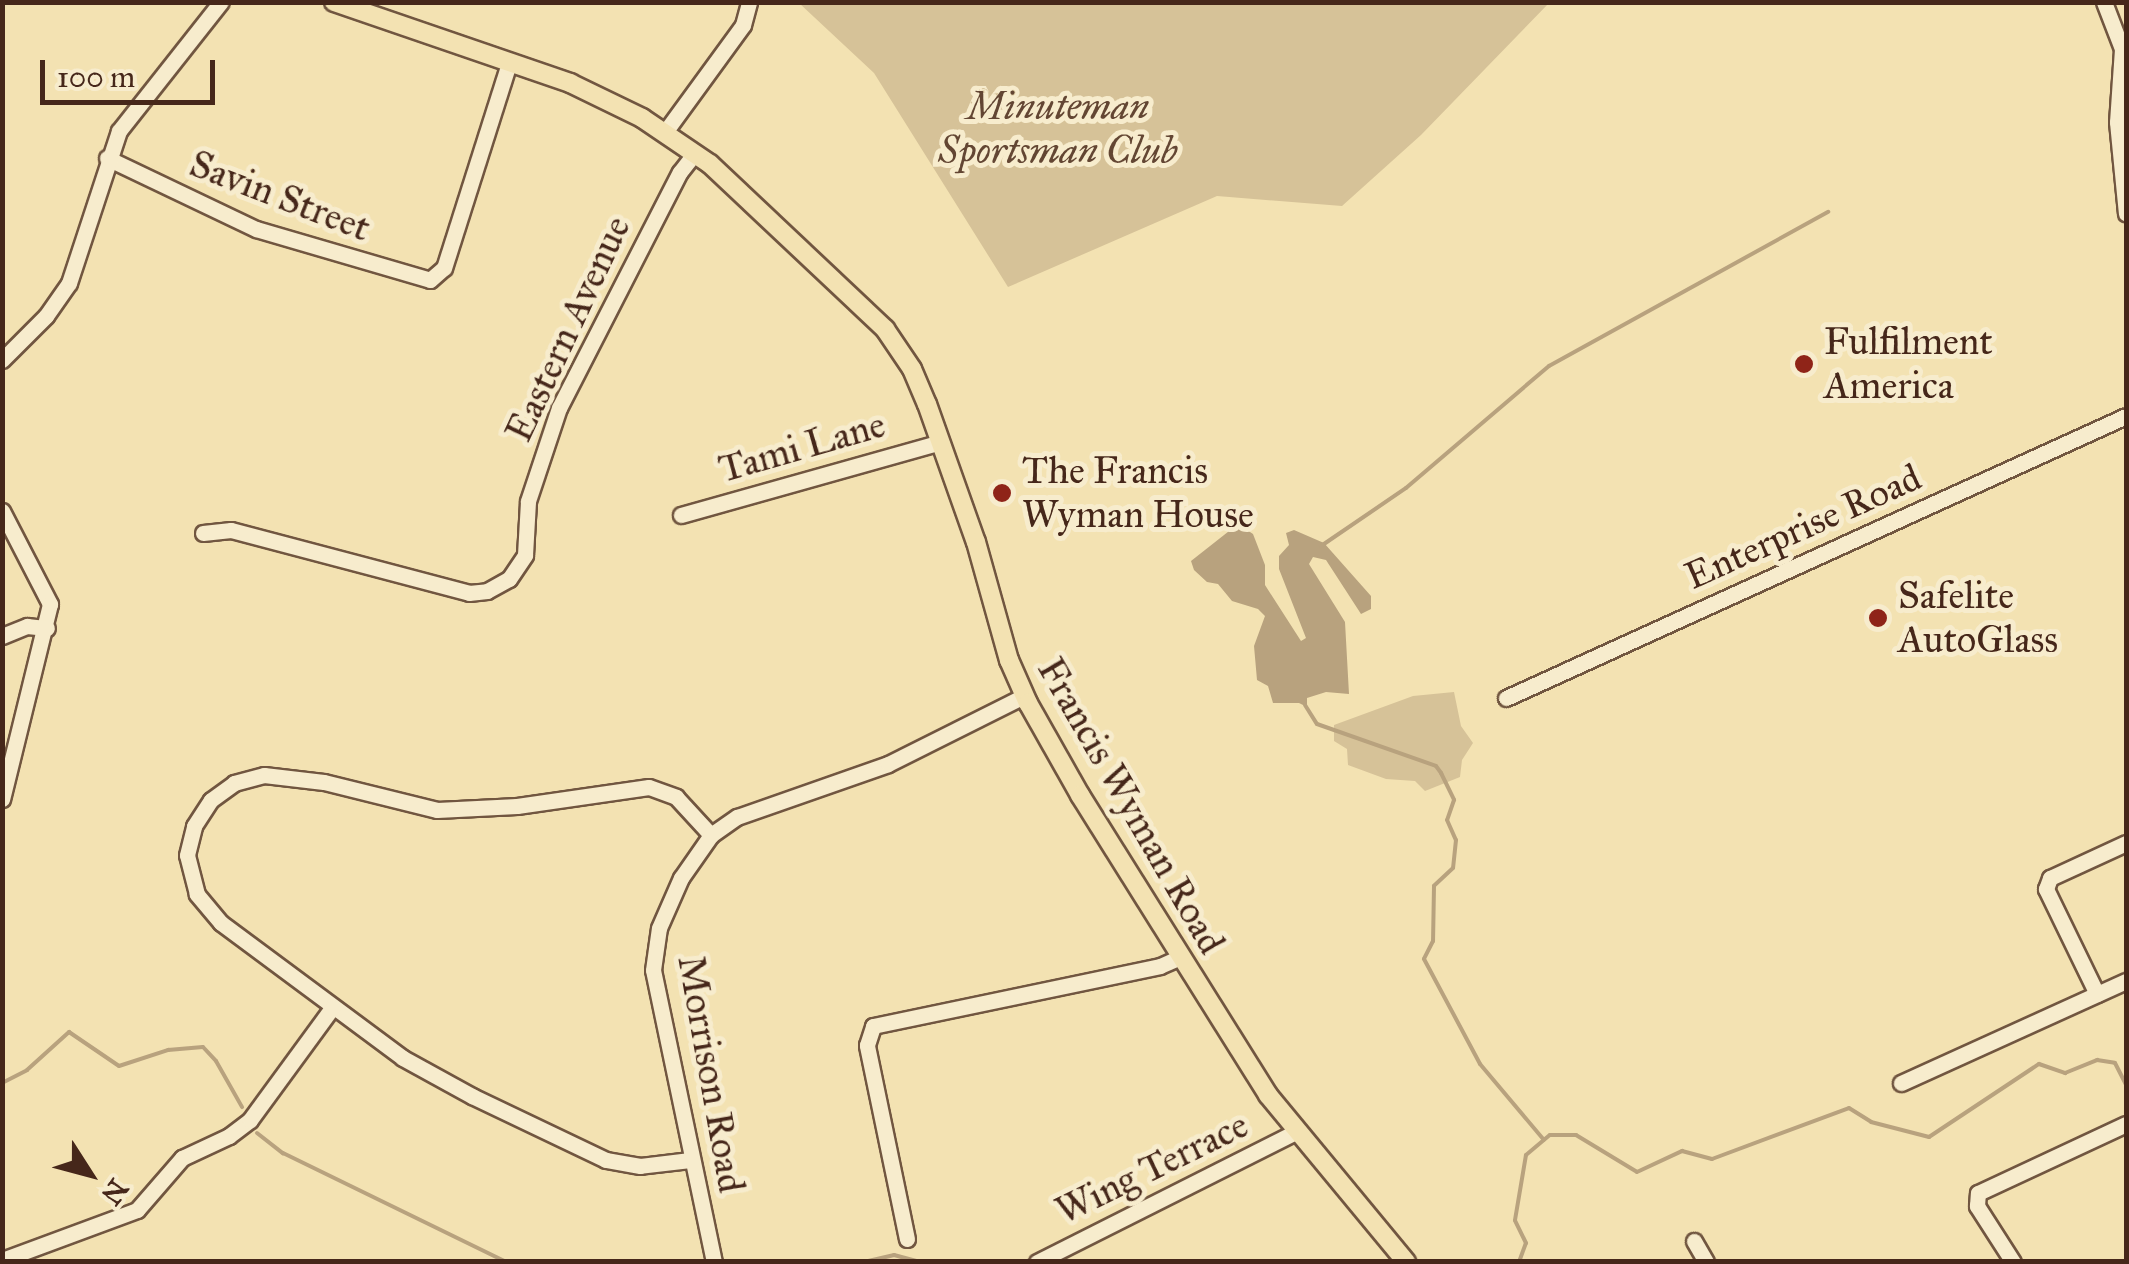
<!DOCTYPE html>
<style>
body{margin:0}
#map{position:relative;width:2129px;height:1264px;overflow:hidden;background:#f3e2b2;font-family:"IM FELL Great Primer",serif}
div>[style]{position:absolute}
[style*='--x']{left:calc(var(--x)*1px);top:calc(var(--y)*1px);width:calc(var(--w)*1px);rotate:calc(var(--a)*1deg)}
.green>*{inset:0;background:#d6c298}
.water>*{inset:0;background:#b8a27e}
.stream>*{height:4px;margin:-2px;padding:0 2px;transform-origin:2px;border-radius:2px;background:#b8a27e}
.roads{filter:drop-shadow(2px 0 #715640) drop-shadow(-2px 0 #715640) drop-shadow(0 2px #715640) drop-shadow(0 -2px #715640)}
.minor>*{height:15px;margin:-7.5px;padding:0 7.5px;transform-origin:7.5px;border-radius:7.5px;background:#f7eccd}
.major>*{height:18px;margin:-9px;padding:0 9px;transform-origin:9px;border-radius:9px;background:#f3e2b2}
.dots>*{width:28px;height:28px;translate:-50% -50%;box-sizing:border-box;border:5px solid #f7eccd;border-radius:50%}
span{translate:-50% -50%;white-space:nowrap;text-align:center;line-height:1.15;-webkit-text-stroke:10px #f7eccd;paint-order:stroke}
.park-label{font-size:38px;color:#634633;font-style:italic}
.street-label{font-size:38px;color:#46271a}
.poi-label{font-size:38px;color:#46271a}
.left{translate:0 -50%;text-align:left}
.frame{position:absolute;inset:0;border:5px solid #46271a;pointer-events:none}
.north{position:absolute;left:40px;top:1124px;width:100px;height:100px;-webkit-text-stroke:8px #f7eccd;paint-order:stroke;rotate:126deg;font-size:28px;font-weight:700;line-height:40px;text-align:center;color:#46271a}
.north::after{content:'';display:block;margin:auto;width:35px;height:45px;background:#46271a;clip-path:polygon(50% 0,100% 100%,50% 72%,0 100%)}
.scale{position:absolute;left:40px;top:60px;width:175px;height:45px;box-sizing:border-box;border:5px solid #46271a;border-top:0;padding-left:12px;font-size:30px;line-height:35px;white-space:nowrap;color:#46271a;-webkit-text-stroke:8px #f7eccd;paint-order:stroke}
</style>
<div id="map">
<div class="green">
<div style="clip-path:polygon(799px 3px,1549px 3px,1421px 135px,1342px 206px,1217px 196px,1008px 287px,874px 73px)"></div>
<div style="clip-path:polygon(1454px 692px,1461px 726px,1473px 743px,1462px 760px,1460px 777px,1425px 791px,1415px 781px,1386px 779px,1348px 765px,1347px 749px,1334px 741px,1334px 725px,1413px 696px)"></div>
</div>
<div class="water">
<div style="clip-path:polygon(1238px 524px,1253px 534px,1265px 565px,1265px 585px,1301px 641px,1306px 638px,1279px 569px,1279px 556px,1289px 545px,1286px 533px,1294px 530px,1324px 543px,1371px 596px,1371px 609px,1361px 614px,1326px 560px,1313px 557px,1309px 564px,1345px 622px,1349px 694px,1326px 692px,1307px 698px,1307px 707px,1299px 703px,1273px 703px,1268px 686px,1257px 680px,1254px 646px,1265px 616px,1258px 609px,1232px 601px,1218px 584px,1207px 582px,1194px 570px,1191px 561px)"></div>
</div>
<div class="stream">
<div style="--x:1321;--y:546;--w:103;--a:-34.3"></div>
<div style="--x:1406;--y:488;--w:188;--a:-40.5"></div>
<div style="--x:1549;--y:366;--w:319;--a:-28.9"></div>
<div style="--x:1305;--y:705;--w:22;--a:58"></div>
<div style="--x:1317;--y:724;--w:126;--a:19.4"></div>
<div style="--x:1436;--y:766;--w:9;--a:54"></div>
<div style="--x:1441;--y:773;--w:30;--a:64"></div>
<div style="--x:1454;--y:800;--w:21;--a:109"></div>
<div style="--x:1447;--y:820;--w:22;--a:66"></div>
<div style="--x:1456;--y:840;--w:28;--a:96"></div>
<div style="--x:1453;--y:868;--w:26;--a:137"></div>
<div style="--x:1434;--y:886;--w:55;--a:91"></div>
<div style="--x:1433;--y:941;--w:20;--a:117"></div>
<div style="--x:1424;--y:959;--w:119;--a:61.9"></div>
<div style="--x:1480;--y:1064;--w:99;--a:49.9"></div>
<div style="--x:2;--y:1083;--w:28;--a:-27"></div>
<div style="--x:27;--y:1070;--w:57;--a:-42.1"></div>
<div style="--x:69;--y:1032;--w:60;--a:34.2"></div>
<div style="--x:119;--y:1066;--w:52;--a:-18.1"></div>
<div style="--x:168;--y:1050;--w:35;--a:-5"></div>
<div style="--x:203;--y:1047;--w:19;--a:47"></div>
<div style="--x:216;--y:1061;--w:53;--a:60.5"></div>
<div style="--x:257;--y:1133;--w:33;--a:38"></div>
<div style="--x:283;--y:1153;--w:248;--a:26"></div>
<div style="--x:864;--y:1262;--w:31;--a:-13"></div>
<div style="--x:894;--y:1255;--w:27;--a:15"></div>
<div style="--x:1519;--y:1262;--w:20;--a:-70"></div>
<div style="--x:1526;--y:1243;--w:25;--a:-116"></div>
<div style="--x:1515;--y:1220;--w:66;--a:-80.4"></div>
<div style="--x:1526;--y:1155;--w:31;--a:-40"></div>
<div style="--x:1550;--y:1135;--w:26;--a:0"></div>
<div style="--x:1576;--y:1135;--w:71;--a:31.2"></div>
<div style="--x:1637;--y:1172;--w:50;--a:-25"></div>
<div style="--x:1682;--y:1151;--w:31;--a:15"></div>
<div style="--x:1712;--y:1159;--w:146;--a:-20.4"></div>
<div style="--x:1849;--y:1108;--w:26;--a:32"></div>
<div style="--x:1871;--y:1122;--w:60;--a:14.5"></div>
<div style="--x:1929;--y:1137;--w:132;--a:-33.6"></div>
<div style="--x:2039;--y:1064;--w:28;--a:19"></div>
<div style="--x:2065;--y:1073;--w:35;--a:-22"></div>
<div style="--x:2097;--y:1060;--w:18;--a:9"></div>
<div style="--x:2115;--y:1063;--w:25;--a:63"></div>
</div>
<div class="roads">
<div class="minor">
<div style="--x:2104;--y:2;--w:50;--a:69"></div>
<div style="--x:2122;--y:49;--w:73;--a:93.9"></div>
<div style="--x:2117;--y:122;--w:92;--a:84.4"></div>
<div style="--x:665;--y:132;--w:132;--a:-53.9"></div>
<div style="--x:743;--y:25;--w:24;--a:-75"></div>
<div style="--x:107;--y:158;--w:165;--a:25.5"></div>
<div style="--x:256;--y:229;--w:181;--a:16.3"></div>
<div style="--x:430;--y:280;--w:18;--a:-41"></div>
<div style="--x:444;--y:268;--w:215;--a:-72.4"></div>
<div style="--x:2;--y:360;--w:62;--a:-45"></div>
<div style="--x:46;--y:316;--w:40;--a:-55.1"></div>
<div style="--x:69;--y:283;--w:160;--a:-71.8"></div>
<div style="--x:119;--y:131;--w:164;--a:-51.7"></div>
<div style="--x:2;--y:511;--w:105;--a:62.7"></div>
<div style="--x:50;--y:604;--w:201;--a:103.8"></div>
<div style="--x:681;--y:515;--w:269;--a:-15.7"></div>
<div style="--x:203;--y:533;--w:28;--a:-6"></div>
<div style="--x:231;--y:530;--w:246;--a:14.8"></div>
<div style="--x:469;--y:593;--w:18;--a:-6"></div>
<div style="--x:487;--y:591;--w:25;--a:-29"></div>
<div style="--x:509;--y:579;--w:29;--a:-56"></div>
<div style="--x:525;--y:555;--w:54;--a:-86.8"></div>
<div style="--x:528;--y:501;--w:98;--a:-71.6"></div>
<div style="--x:559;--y:408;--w:265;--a:-62.9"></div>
<div style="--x:680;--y:172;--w:24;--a:-52"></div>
<div style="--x:2;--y:636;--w:27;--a:-22"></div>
<div style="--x:27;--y:626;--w:20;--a:6"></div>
<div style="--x:1506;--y:698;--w:681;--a:-24.46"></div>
<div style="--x:2097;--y:994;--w:117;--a:-115.9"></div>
<div style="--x:2046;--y:889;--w:12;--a:-70"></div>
<div style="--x:2050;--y:878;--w:84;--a:-24.7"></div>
<div style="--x:1901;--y:1083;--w:247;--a:-24.4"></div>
<div style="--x:690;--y:1160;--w:50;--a:173.2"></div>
<div style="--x:640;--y:1166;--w:35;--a:-170"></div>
<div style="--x:606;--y:1160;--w:148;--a:-154.5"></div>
<div style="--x:472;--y:1096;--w:79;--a:-151.2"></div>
<div style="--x:403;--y:1058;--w:227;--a:-143.4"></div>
<div style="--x:221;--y:923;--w:38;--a:-130"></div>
<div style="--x:197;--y:894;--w:40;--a:-104.4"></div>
<div style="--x:187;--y:855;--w:30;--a:-76"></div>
<div style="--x:194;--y:826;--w:31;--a:-57"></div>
<div style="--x:211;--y:800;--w:29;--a:-36"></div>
<div style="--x:234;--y:783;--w:31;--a:-15"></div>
<div style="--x:264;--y:775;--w:60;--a:6.7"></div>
<div style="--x:324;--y:782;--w:116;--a:13.9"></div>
<div style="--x:437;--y:810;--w:80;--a:-2.9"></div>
<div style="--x:517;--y:806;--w:133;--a:-8.2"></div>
<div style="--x:649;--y:787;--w:29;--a:20"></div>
<div style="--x:676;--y:797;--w:52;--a:47.4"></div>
<div style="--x:907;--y:1239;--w:198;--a:-101.7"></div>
<div style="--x:867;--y:1045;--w:20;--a:-72"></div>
<div style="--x:873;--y:1026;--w:293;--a:-11.8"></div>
<div style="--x:1160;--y:966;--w:22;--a:-24"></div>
<div style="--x:1694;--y:1241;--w:24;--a:60"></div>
<div style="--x:2;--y:1260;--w:144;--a:-20.3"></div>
<div style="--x:137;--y:1210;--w:69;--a:-49.1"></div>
<div style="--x:182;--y:1158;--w:52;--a:-25.1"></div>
<div style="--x:229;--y:1136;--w:26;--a:-37"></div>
<div style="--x:250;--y:1120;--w:139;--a:-53.8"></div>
<div style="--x:714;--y:1262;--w:298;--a:-101.8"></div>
<div style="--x:653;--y:970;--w:42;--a:-81.9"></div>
<div style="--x:659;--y:928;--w:55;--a:-66.3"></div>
<div style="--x:681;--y:878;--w:52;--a:-55.1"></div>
<div style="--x:711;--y:835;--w:32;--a:-35"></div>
<div style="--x:737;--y:817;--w:160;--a:-19.3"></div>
<div style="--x:888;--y:764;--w:152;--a:-26.6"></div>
<div style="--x:1037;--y:1262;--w:289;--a:-26.7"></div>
<div style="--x:2013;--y:1262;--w:67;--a:-122.7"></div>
<div style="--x:1977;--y:1206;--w:13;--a:-86"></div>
<div style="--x:1978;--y:1193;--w:163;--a:-25"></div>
</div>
<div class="major">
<div style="--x:334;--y:2;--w:250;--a:18.9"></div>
<div style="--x:570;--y:83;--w:80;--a:25.9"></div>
<div style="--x:642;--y:118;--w:82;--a:34.1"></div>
<div style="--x:710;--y:164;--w:241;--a:43.3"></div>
<div style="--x:885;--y:329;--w:48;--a:56"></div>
<div style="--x:912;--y:369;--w:38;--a:67"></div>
<div style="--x:927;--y:404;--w:146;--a:70.5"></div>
<div style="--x:976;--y:542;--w:123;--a:74.4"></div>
<div style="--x:1009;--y:660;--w:47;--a:66.2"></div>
<div style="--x:1028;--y:703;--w:106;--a:60.5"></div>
<div style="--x:1080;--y:795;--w:354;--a:57.9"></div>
<div style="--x:1268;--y:1095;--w:217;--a:50.4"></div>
</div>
</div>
<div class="dots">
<div style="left:1804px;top:364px;background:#8f2418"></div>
<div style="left:1002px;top:493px;background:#8f2418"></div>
<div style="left:1878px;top:618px;background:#8f2418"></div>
</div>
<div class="park-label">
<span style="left:1058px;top:129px">Minuteman<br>Sportsman Club</span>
</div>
<div class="street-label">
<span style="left:280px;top:196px;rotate:21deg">Savin Street</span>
<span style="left:568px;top:329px;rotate:-65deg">Eastern Avenue</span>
<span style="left:802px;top:447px;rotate:-16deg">Tami Lane</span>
<span style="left:1803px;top:527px;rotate:-24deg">Enterprise Road</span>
<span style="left:1131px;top:806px;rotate:60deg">Francis Wyman Road</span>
<span style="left:711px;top:1074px;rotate:80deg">Morrison Road</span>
<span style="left:1152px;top:1168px;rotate:-26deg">Wing Terrace</span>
</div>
<div class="poi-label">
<span class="left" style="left:1824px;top:364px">Fulfilment<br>America</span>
<span class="left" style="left:1022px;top:493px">The Francis<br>Wyman House</span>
<span class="left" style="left:1898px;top:618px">Safelite<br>AutoGlass</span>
</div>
<div class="frame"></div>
<div class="north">N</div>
<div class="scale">100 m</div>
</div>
